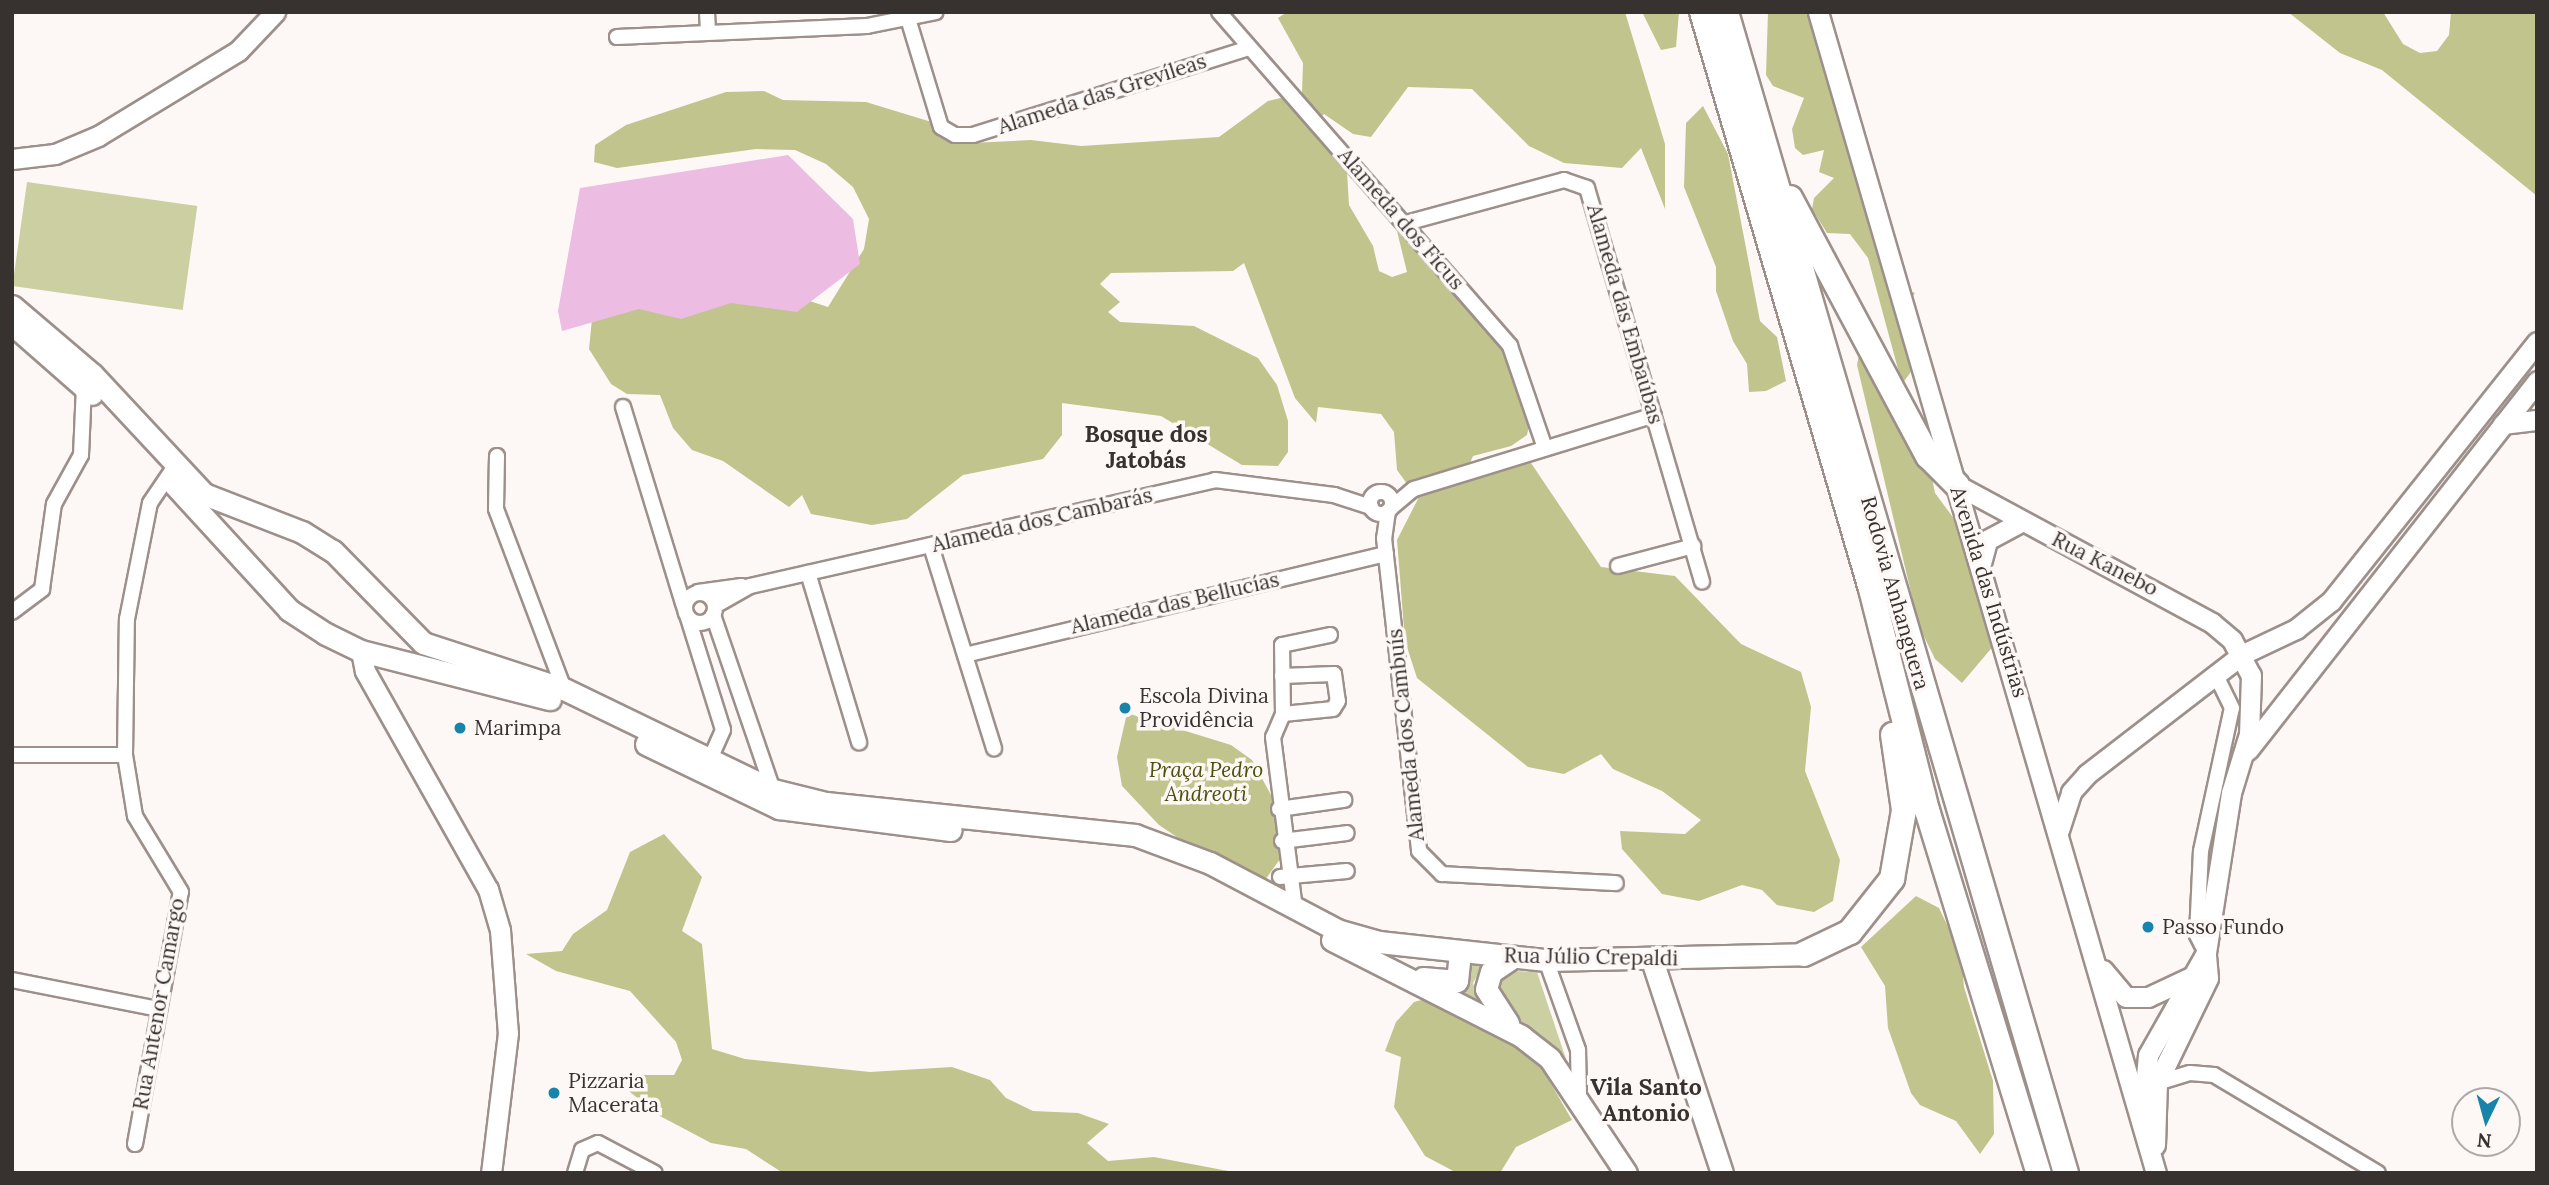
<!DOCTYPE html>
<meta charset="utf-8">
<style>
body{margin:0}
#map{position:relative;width:2549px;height:1185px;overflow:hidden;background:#fdf8f6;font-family:Lora,serif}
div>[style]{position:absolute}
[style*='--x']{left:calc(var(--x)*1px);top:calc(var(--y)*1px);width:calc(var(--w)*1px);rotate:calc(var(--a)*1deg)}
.green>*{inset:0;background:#cccfa2;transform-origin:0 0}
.forest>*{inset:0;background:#c1c48c}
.water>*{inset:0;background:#ecbce2}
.roads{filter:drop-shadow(2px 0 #9d908b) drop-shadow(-2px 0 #9d908b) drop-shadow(0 2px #9d908b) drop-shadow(0 -2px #9d908b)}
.street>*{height:14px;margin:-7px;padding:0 7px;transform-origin:7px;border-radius:7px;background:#fff}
.street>.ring{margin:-7px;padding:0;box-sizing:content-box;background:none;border:14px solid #fff;border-radius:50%}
.secondary>*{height:19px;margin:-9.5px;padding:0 9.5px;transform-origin:9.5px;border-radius:9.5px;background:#fff}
.primary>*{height:21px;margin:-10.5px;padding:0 10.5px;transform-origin:10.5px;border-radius:10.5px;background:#fff}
.highway>*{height:24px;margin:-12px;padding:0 12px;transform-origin:12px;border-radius:12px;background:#fff}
.dots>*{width:19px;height:19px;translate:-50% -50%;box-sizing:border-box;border:4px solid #fdf8f6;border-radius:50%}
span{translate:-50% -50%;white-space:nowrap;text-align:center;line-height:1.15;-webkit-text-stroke:7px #fdf8f6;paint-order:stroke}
.street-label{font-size:21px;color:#373230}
.poi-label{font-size:21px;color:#373230}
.left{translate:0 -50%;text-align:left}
.park-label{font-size:21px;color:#4e4f0d;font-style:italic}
.neighbourhood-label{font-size:23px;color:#373230;font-weight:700}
.frame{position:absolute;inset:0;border:14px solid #373230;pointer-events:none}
.north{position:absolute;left:2451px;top:1087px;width:70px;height:70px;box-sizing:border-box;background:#fdf8f6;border:2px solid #aea9a7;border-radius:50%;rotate:185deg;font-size:19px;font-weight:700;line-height:28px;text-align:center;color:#373230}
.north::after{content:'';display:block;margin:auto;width:24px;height:32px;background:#1883ab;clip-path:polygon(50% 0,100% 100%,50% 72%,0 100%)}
</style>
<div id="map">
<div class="green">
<div style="left:27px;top:182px;width:172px;height:105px;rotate:8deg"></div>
<div style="clip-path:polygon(1465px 964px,1483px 966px,1473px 983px,1481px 1012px,1446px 993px)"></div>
<div style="clip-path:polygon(1513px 971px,1537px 972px,1566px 1059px,1494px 1002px,1499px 976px)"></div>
</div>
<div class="forest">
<div style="clip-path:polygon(1287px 12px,1625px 12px,1665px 144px,1665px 209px,1641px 148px,1622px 168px,1564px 163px,1529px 146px,1472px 89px,1408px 87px,1371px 137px,1353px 134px,1324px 114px,1319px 118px,1347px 172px,1349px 205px,1373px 246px,1379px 271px,1392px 277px,1407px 272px,1395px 223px,1505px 343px,1532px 412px,1527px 435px,1511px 446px,1473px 456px,1467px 470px,1531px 463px,1601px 567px,1675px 576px,1741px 644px,1801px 672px,1811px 707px,1805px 771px,1840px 860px,1833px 901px,1814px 912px,1777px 905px,1762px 890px,1742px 885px,1699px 901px,1662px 894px,1622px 849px,1620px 831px,1685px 834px,1701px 820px,1662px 791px,1613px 769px,1601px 754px,1564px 774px,1528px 767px,1417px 678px,1405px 641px,1397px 540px,1418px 499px,1397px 470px,1394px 432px,1381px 414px,1318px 407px,1316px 423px,1295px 398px,1244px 263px,1233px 271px,1111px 273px,1100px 284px,1120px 302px,1108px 312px,1120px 322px,1194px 326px,1258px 358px,1277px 385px,1288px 421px,1288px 452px,1278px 466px,1242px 465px,1161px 416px,1062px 403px,1062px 435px,1043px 459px,963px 475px,907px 519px,872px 525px,811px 514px,802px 495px,789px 507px,723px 461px,692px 450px,673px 428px,660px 395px,627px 394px,611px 384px,589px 349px,592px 319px,609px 306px,767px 287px,828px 307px,864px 249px,869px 219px,853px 187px,826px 164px,795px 150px,756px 149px,617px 168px,594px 162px,595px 145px,626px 125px,726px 92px,764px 91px,783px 100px,866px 102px,938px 124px,971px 143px,1031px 140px,1081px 146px,1219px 137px,1268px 101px,1302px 93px,1303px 63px,1278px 18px)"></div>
<div style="clip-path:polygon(1642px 12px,1679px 12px,1676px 47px,1661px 50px)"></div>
<div style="clip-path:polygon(1768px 12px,1817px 12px,1900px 287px,1915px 293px,1906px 307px,1913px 369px,1902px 384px,1868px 258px,1850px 234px,1827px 233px,1812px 209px,1814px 198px,1834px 178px,1819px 172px,1824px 150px,1803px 155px,1795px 148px,1792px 129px,1804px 98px,1773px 86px,1766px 75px)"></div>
<div style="clip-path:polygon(2288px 12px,2383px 12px,2403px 44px,2420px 53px,2437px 51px,2449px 35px,2451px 12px,2537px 12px,2537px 196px,2382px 70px,2340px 53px)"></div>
<div style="clip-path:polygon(1703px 106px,1728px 154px,1760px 321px,1777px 337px,1786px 381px,1766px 391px,1749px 392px,1747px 364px,1733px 341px,1716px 291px,1716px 267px,1684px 187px,1686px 123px)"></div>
<div style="clip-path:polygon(1860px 349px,1931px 473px,1935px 493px,1969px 539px,1995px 644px,1962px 683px,1935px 659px,1919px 626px,1857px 365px)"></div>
<div style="clip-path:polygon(1127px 713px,1231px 745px,1252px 760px,1277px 806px,1283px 855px,1257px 891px,1159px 825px,1122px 786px,1117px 757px)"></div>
<div style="clip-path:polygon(664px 834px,702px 877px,682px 931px,702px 944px,712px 1049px,745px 1059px,870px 1072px,952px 1067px,990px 1080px,1006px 1098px,1033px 1111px,1078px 1113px,1109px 1124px,1087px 1143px,1108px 1161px,1154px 1157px,1239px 1173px,783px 1173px,746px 1149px,711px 1143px,660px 1116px,625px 1088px,623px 1075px,674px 1075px,682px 1060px,676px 1042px,630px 991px,556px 971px,526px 954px,562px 951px,573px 934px,607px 910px,630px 852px)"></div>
<div style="clip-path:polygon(1916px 896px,1939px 908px,1961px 954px,1964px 987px,1993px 1081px,1994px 1134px,1980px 1154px,1956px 1121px,1920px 1105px,1911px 1093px,1888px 1028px,1885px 986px,1861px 947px)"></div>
<div style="clip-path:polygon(1429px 998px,1481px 1019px,1543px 1070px,1572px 1120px,1516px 1147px,1500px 1173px,1457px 1173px,1425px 1156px,1394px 1107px,1401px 1057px,1385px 1051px,1396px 1022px,1414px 1002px)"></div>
</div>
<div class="water">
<div style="clip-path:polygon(788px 155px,853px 219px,860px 264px,797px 312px,731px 303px,681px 319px,639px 309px,562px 331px,558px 311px,580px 188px)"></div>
</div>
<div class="roads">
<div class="street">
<div style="--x:707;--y:12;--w:20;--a:87"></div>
<div style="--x:906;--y:12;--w:120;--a:73.1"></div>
<div style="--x:941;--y:127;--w:16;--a:30"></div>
<div style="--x:955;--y:135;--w:18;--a:0"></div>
<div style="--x:973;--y:135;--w:289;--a:-17.5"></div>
<div style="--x:1219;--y:12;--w:443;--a:48.9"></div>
<div style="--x:1510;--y:346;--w:108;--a:71.1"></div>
<div style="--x:617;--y:37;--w:250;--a:-2.5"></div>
<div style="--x:867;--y:26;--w:70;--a:-11.5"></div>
<div style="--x:1406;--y:223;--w:164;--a:-15.2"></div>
<div style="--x:1564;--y:180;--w:24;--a:19"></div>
<div style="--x:1587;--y:188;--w:410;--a:73.7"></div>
<div style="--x:623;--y:407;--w:208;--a:73"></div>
<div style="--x:497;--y:456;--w:53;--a:91.1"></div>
<div style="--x:496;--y:509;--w:192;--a:69.3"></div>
<div class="ring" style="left:1370px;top:492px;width:8px;height:8px"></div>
<div style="--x:1391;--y:508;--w:30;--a:-40"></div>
<div style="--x:1414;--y:489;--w:251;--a:-17.1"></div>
<div style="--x:1388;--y:511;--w:27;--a:98"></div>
<div style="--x:1384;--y:538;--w:315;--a:83.6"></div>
<div style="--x:1419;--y:851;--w:33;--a:45"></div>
<div style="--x:1442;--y:874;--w:174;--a:3"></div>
<div style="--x:931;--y:546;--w:212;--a:72.7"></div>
<div style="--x:1618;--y:566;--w:78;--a:-14.9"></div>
<div style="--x:808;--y:573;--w:177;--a:73.2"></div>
<div style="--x:698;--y:592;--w:44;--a:-7.8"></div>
<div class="ring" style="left:685px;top:593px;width:16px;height:16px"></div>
<div style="--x:715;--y:606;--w:40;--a:-29.7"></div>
<div style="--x:750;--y:586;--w:477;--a:-12.8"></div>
<div style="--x:1215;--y:480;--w:120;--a:7.2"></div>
<div style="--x:1334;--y:495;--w:39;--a:18"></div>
<div style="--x:12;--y:612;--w:38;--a:-37"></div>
<div style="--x:42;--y:589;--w:86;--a:-82"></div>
<div style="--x:54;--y:504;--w:56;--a:-61.1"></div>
<div style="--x:81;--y:455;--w:69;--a:-87.5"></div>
<div style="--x:713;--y:615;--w:185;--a:71.1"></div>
<div style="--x:688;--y:618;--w:117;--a:72.6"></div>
<div style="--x:723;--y:730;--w:32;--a:114"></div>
<div style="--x:965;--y:655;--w:433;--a:-13.5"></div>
<div style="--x:1282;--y:676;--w:52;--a:-2.2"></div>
<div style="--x:1334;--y:674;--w:27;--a:82"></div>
<div style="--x:1338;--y:701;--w:9;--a:122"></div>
<div style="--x:1333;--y:709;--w:50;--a:174.3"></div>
<div style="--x:1283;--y:714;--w:25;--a:113"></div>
<div style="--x:1273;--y:737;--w:172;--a:82.7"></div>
<div style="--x:1283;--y:714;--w:69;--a:-90.8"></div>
<div style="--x:1282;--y:645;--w:49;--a:-11.8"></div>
<div style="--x:12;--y:755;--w:113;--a:0"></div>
<div style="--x:1279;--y:809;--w:66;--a:-7.9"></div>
<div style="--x:1282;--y:841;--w:65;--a:-7"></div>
<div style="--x:1280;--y:877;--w:67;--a:-5.1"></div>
<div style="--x:2206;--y:953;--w:20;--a:-117"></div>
<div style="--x:2197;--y:935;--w:84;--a:-87.3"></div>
<div style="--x:2201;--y:851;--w:146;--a:-77.8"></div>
<div style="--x:2232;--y:708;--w:32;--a:-116"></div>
<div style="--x:1546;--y:960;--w:96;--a:70.4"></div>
<div style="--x:1578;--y:1050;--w:45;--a:88.7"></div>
<div style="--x:12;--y:980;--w:150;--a:11.2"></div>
<div style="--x:2157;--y:1083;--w:34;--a:-17"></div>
<div style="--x:2190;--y:1073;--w:24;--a:5"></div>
<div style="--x:2214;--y:1075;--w:191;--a:30.9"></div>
<div style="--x:135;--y:1144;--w:256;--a:-79.7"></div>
<div style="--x:181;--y:892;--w:89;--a:-121.2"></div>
<div style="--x:135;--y:816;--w:62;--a:-99.3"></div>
<div style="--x:125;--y:755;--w:136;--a:-89.2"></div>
<div style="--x:127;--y:619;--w:118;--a:-78.8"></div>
<div style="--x:150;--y:503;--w:40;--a:-56"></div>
<div style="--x:575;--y:1173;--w:24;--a:-73"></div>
<div style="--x:582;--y:1150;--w:17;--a:-24"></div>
<div style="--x:598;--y:1143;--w:64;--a:27.8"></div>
</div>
<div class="secondary">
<div style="--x:1818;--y:12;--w:1209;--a:73.77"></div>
<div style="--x:12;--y:159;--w:43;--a:-6.6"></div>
<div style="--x:55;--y:154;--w:47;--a:-22.7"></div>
<div style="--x:98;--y:136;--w:164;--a:-31.3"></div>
<div style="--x:238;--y:51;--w:54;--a:-46.5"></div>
<div style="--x:2503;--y:424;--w:34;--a:-7"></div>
<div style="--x:1957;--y:485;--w:290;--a:28.4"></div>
<div style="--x:2212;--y:623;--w:26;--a:40"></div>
<div style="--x:2232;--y:640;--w:40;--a:62"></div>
<div style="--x:2251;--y:675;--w:59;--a:91.9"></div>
<div style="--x:2249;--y:734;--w:62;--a:107"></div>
<div style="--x:2231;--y:793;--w:162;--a:98.9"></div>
<div style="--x:2206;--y:953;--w:117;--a:119.6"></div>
<div style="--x:2148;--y:1055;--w:54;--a:95.3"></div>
<div style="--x:1980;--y:567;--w:28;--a:-75"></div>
<div style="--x:1987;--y:540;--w:40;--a:-28"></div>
<div style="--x:361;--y:651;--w:20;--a:79"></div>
<div style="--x:365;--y:671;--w:250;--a:60.6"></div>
<div style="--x:488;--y:889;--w:43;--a:73.7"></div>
<div style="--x:500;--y:930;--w:103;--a:85.6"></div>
<div style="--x:508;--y:1033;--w:141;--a:96.9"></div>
<div style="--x:2248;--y:750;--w:469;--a:-51.9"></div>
<div style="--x:2059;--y:830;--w:40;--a:-72"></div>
<div style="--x:2071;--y:792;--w:24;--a:-48"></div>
<div style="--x:2087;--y:774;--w:197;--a:-37.6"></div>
<div style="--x:2243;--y:654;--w:59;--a:-25.3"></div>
<div style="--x:2296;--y:629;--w:45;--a:-38.7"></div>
<div style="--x:2331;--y:601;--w:331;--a:-51.5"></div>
<div style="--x:2103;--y:970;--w:35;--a:50"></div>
<div style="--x:2126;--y:997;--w:22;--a:0"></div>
<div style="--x:2148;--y:997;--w:47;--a:-24.9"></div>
<div style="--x:2155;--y:1145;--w:62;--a:-88.2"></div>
<div style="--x:2157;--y:1083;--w:117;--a:-64.1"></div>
<div style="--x:2208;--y:978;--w:25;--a:-95"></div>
</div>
<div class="primary">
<div style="--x:12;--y:306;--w:106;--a:40.4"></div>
<div style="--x:93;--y:375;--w:163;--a:47"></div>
<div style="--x:204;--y:494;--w:105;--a:21.2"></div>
<div style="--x:302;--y:532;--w:36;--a:32"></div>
<div style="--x:333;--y:551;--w:129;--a:45.6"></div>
<div style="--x:423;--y:643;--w:148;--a:18.1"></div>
<div style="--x:564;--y:689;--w:232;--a:25.8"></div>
<div style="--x:773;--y:790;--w:55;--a:13.8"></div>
<div style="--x:826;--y:803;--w:311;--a:5.9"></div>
<div style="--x:1135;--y:835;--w:80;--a:20.5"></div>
<div style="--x:1210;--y:863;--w:144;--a:27.8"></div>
<div style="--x:1337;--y:930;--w:44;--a:15.9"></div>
<div style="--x:1379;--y:942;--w:168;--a:6.2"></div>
<div style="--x:1546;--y:960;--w:258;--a:-1.3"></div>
<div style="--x:12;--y:324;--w:106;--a:41.2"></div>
<div style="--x:170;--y:480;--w:176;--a:47.5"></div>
<div style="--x:289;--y:610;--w:44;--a:33"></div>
<div style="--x:326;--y:634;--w:39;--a:26"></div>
<div style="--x:361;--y:651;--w:195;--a:14.3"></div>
<div style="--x:646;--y:744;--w:148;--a:25.7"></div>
<div style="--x:779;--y:808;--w:173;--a:7.3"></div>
<div style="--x:1332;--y:940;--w:212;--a:26.9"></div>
<div style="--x:1521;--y:1036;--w:37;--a:38"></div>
<div style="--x:1550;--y:1059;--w:137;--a:56.3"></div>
<div style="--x:1652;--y:960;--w:224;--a:71.8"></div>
<div style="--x:1423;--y:978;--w:34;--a:5"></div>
<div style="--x:1457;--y:981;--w:30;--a:-84"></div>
<div style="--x:1508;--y:1023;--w:40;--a:-122.9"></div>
<div style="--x:1486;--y:989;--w:18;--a:-74"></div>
<div style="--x:1491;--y:972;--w:25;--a:-34"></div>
</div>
<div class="highway">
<div style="--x:1702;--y:12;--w:601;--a:73.67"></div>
<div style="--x:1871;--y:589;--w:228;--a:75.8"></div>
<div style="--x:1927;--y:810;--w:380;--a:72.9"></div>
<div style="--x:1726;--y:12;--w:1210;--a:73.68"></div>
<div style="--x:1790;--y:198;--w:293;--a:61.9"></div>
<div style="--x:1928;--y:456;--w:41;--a:45"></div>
<div style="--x:1804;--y:954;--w:51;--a:-25.6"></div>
<div style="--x:1850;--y:932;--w:68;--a:-51.6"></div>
<div style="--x:1892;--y:879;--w:70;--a:-80.1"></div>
<div style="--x:1904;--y:810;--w:76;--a:-98.3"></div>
</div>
</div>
<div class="dots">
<div style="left:1125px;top:708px;background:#1883ab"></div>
<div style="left:460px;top:728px;background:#1883ab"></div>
<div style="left:2148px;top:927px;background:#1883ab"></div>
<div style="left:554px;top:1093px;background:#1883ab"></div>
</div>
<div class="street-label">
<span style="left:1102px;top:94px;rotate:-18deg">Alameda das Grevíleas</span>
<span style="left:1401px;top:219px;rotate:49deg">Alameda dos Fícus</span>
<span style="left:1625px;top:314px;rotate:74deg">Alameda das Embaúbas</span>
<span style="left:1042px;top:520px;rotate:-13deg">Alameda dos Cambarás</span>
<span style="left:2105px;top:564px;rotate:27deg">Rua Kanebo</span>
<span style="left:1989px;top:592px;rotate:73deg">Avenida das Indústrias</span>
<span style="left:1895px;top:593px;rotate:74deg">Rodovia Anhanguera</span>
<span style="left:1175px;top:603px;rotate:-13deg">Alameda das Bellucías</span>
<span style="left:1406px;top:735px;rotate:-96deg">Alameda dos Cambuís</span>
<span style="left:1591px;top:957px;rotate:1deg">Rua Júlio Crepaldi</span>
<span style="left:159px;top:1004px;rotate:-80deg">Rua Antenor Camargo</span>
</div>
<div class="poi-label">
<span class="left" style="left:1139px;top:708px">Escola Divina<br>Providência</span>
<span class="left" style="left:474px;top:728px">Marimpa</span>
<span class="left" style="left:2162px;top:927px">Passo Fundo</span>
<span class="left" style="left:568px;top:1093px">Pizzaria<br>Macerata</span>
</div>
<div class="park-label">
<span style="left:1206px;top:782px">Praça Pedro<br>Andreoti</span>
</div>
<div class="neighbourhood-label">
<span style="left:1146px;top:447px">Bosque dos<br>Jatobás</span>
<span style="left:1646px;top:1100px">Vila Santo<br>Antonio</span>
</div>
<div class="frame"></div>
<div class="north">N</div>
</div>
